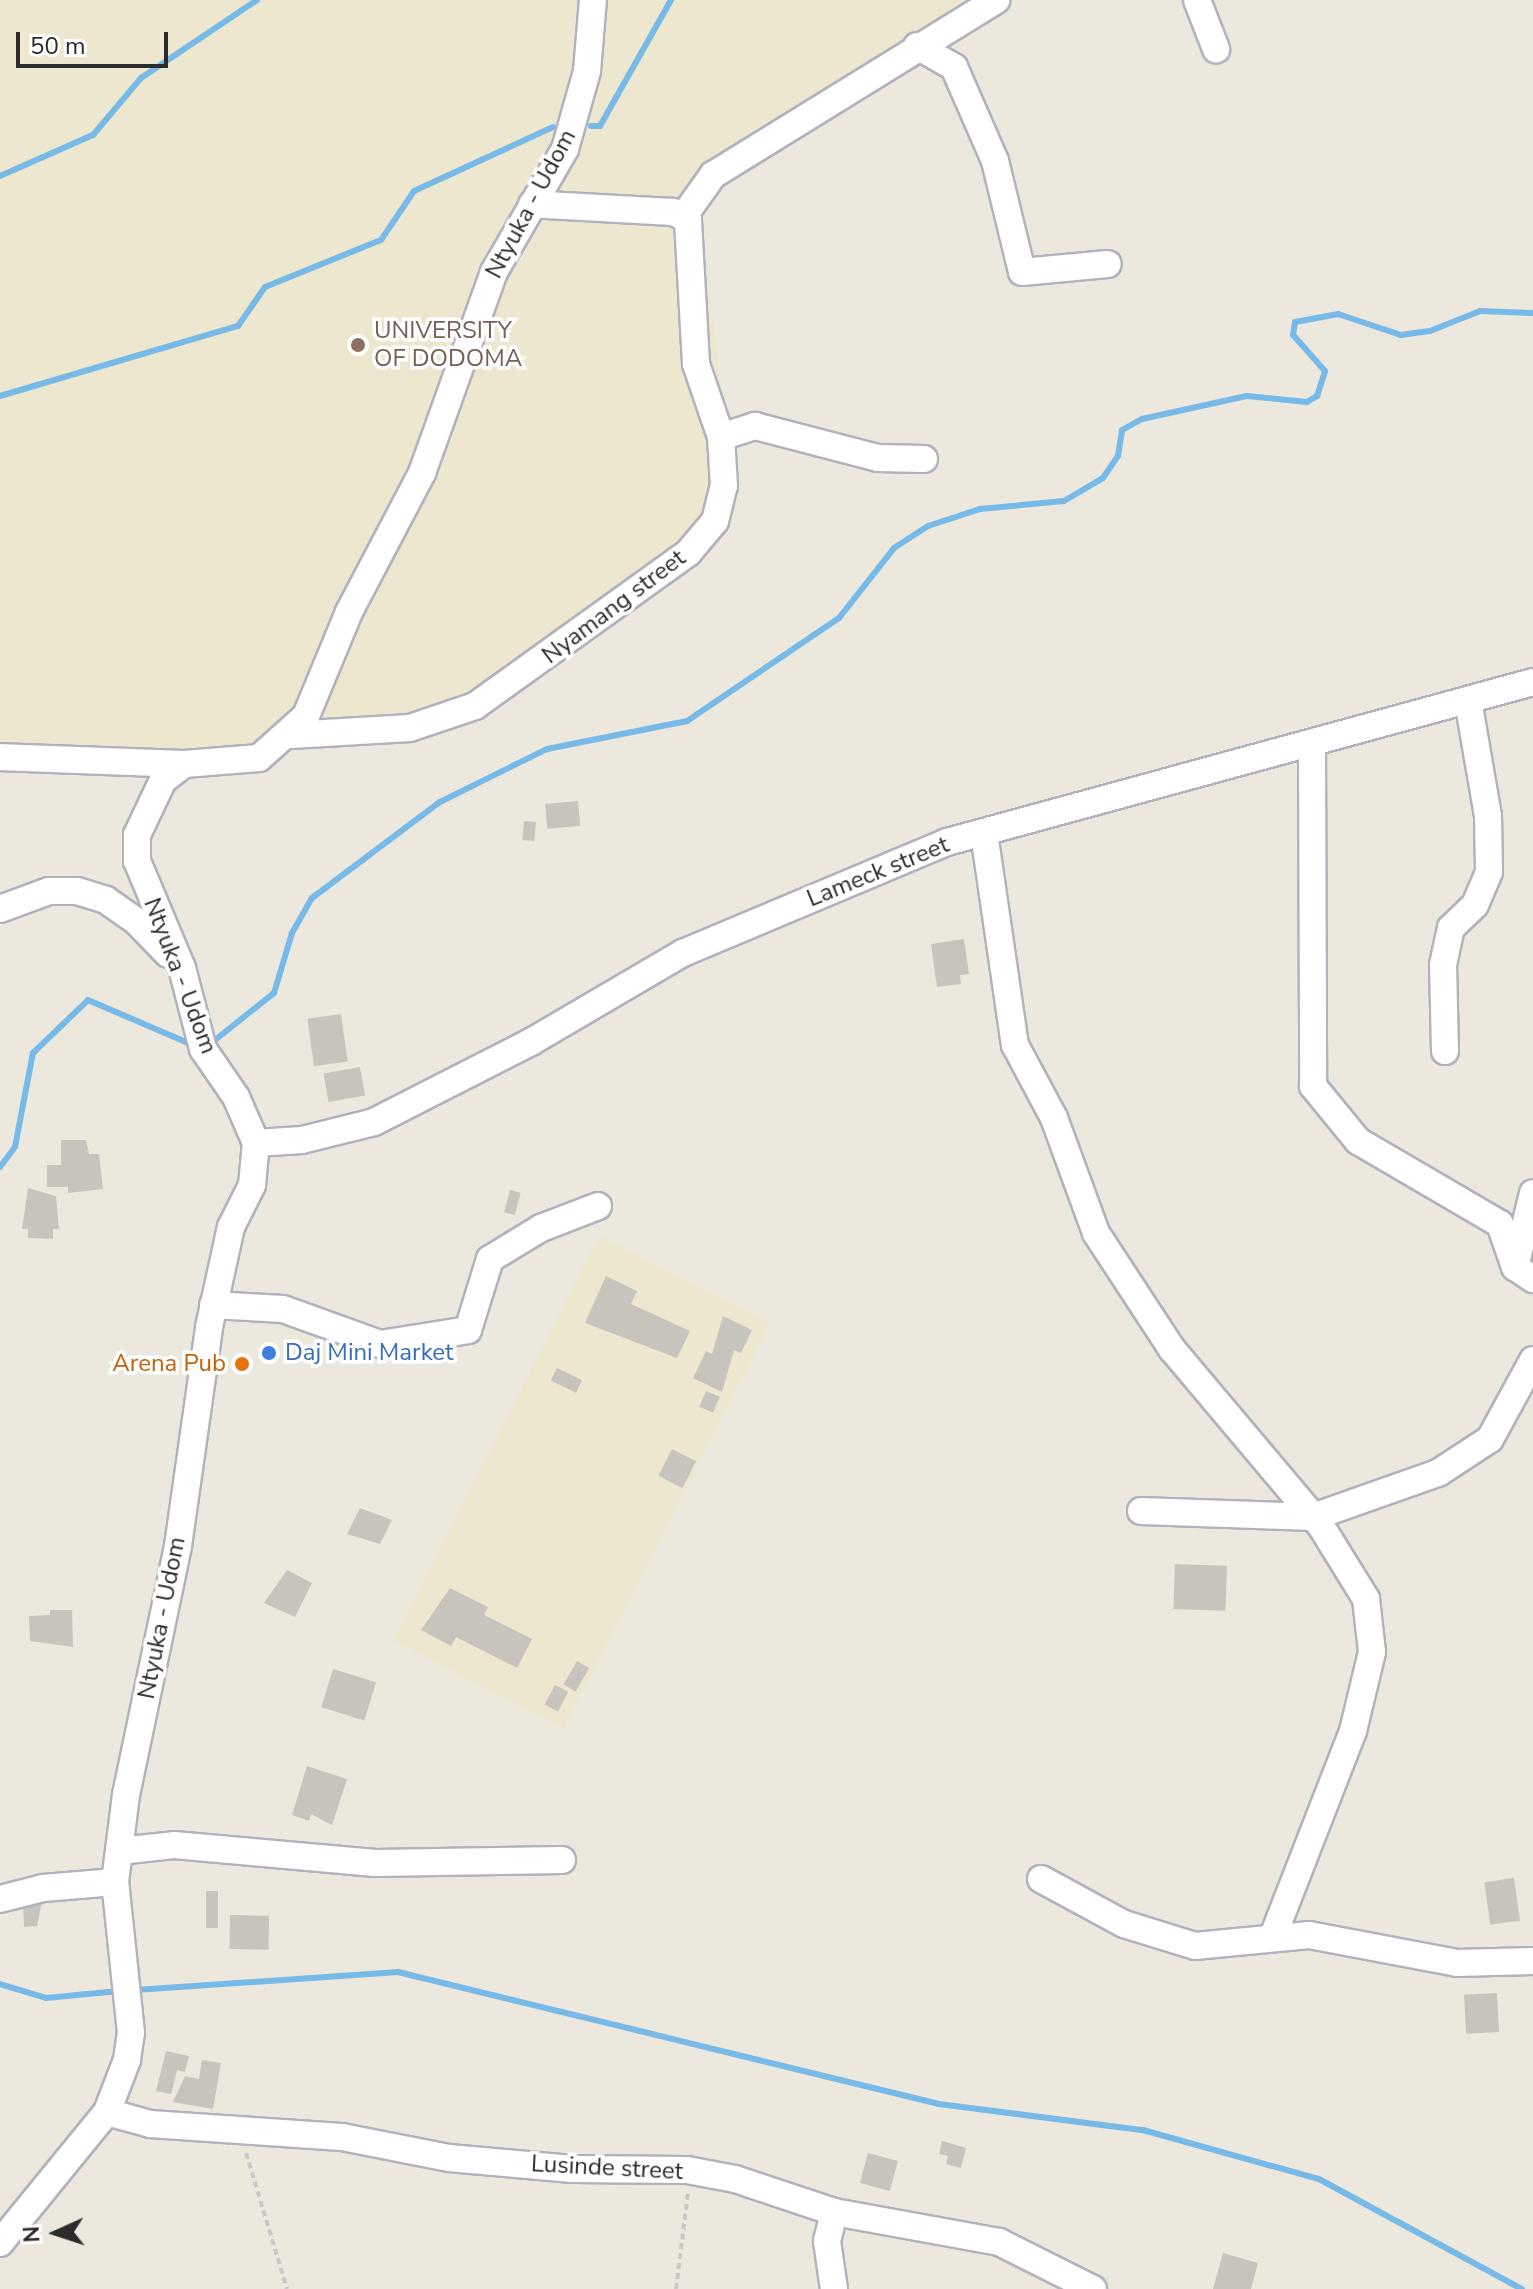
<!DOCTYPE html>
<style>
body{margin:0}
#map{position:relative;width:1533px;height:2289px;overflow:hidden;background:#ece8de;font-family:"Nunito Sans",sans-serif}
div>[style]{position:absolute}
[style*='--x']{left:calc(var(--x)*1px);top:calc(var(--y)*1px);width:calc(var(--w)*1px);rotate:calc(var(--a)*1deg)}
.education>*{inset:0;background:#ece7ce;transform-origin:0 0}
.stream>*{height:6px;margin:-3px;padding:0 3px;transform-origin:3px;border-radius:3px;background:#77bae7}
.building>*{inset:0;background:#c7c4bd;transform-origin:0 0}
.path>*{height:4px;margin-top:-2px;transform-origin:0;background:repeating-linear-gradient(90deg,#c8c8c8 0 6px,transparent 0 10px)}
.roads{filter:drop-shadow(2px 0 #b1b2bd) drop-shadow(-2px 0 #b1b2bd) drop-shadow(0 2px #b1b2bd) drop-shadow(0 -2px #b1b2bd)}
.minor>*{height:26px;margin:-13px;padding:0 13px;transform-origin:13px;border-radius:13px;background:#fff}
.dots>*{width:22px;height:22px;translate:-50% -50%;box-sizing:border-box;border:4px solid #fff;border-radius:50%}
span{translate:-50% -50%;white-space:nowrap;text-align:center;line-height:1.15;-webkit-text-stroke:7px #fff;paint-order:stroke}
.street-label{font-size:24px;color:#2b2b2b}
.education-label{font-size:24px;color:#785e54}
.left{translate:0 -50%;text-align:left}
.shop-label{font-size:24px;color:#366cbe}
.food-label{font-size:24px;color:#c56008}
.right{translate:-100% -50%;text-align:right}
.north{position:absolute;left:16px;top:2193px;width:80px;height:80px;-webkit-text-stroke:6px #fff;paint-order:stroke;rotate:267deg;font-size:22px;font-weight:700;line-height:32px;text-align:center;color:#2b2b2b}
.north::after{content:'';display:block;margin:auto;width:28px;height:36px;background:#2b2b2b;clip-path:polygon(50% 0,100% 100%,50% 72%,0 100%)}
.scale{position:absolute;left:16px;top:32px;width:152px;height:36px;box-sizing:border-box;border:4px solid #2b2b2b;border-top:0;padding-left:10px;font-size:24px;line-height:28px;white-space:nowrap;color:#2b2b2b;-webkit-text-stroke:6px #fff;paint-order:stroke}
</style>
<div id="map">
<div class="education">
<div style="clip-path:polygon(0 0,980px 0,695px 180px,737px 510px,485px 706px,184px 770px,0 756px)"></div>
<div style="left:599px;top:1236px;width:192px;height:454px;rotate:27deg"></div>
</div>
<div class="stream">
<div style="--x:591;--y:126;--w:9;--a:0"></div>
<div style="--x:600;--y:126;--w:145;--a:-60.6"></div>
<div style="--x:0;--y:176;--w:102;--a:-23.8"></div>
<div style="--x:93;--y:135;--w:75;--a:-49.9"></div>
<div style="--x:141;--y:78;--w:140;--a:-33.9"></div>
<div style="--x:0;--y:396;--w:248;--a:-16.4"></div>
<div style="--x:238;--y:326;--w:47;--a:-55.3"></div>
<div style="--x:265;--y:287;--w:125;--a:-22.1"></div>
<div style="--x:381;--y:240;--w:59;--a:-56"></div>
<div style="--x:414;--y:191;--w:153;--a:-24.7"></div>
<div style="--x:210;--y:1044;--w:82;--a:-38.6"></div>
<div style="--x:274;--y:993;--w:63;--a:-73.3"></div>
<div style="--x:292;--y:933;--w:40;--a:-60.3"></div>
<div style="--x:312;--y:898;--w:160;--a:-36.9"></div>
<div style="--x:440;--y:802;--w:119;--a:-26.4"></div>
<div style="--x:547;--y:749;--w:143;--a:-11.3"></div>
<div style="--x:687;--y:721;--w:184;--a:-34.1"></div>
<div style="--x:839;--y:618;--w:89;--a:-51.8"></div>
<div style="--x:894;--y:548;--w:40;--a:-32.9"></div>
<div style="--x:928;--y:526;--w:55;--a:-18.1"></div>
<div style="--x:980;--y:509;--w:84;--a:-5.4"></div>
<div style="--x:1064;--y:501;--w:45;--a:-30.5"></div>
<div style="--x:1103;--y:478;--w:27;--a:-56"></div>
<div style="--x:1118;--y:456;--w:26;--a:-81"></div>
<div style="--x:1122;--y:430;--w:23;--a:-29"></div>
<div style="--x:1142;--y:419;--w:107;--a:-12.4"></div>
<div style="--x:1247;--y:396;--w:60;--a:5.7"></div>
<div style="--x:1307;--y:402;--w:12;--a:-31"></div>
<div style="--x:1317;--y:396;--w:26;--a:-72"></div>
<div style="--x:1325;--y:371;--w:48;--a:-131.6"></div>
<div style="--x:1293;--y:335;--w:13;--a:-81"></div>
<div style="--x:1295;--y:322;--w:44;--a:-10.5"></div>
<div style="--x:1338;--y:314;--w:66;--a:18.4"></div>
<div style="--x:1401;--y:335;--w:29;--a:-8"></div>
<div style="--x:1430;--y:331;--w:54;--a:-21.8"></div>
<div style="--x:1480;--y:311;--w:53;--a:2.2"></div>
<div style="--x:0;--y:1167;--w:25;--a:-53"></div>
<div style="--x:15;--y:1147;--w:96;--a:-79.2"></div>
<div style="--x:33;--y:1053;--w:76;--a:-43.9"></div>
<div style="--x:88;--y:1000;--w:114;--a:23.2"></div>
<div style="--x:0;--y:1984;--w:48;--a:16.9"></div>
<div style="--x:46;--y:1998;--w:73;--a:-5.5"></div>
<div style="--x:135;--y:1990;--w:264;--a:-3.9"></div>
<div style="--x:398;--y:1972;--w:557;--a:13.71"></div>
<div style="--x:939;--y:2104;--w:206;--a:7.3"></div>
<div style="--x:1143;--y:2130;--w:183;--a:15.6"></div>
<div style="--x:1319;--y:2179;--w:231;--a:28.5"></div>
</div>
<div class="building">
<div style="left:578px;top:801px;width:25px;height:33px;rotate:85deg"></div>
<div style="left:524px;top:821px;width:12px;height:19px;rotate:5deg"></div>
<div style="clip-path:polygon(964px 939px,969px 974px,960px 975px,961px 984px,937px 987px,931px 944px)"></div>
<div style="left:341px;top:1014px;width:48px;height:34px;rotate:82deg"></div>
<div style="left:360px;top:1067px;width:29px;height:37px;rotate:80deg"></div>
<div style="clip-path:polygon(61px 1140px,86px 1140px,89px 1154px,99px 1154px,103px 1189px,68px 1193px,68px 1187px,47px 1187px,47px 1165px,61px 1165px)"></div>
<div style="clip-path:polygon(28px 1188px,56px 1196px,59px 1229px,53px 1229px,53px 1239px,28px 1238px,28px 1229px,22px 1229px)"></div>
<div style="left:510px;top:1190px;width:11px;height:23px;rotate:15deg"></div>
<div style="clip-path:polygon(606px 1276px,637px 1291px,631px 1304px,690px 1331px,677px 1358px,585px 1323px)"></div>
<div style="clip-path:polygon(723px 1316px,752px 1330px,741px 1353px,734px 1350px,722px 1392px,693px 1378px,706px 1351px,712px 1354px)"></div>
<div style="left:557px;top:1368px;width:28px;height:14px;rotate:26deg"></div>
<div style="left:706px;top:1391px;width:15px;height:17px;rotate:23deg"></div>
<div style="left:672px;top:1449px;width:27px;height:30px;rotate:27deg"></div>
<div style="clip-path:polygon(360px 1508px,392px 1520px,380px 1544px,347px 1534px)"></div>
<div style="left:1175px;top:1564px;width:52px;height:45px;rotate:2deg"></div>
<div style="clip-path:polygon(287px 1570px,312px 1583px,295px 1617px,264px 1603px)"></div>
<div style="clip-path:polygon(450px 1588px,488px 1607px,484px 1615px,532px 1639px,517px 1668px,456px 1637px,451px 1646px,421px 1630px)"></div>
<div style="clip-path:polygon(50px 1610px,72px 1610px,73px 1647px,30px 1641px,29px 1616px,50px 1615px)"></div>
<div style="left:577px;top:1661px;width:14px;height:27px;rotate:30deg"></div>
<div style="left:333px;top:1669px;width:45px;height:40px;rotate:17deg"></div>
<div style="left:555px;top:1685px;width:15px;height:22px;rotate:28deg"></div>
<div style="clip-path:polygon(307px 1766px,347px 1779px,332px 1825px,311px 1814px,309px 1821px,292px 1815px)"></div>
<div style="left:1514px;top:1878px;width:43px;height:30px;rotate:82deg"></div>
<div style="left:206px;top:1891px;width:12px;height:37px"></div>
<div style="clip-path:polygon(42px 1902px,37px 1926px,24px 1927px,23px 1903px)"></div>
<div style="left:230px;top:1915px;width:39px;height:34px;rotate:1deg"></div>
<div style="left:1497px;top:1993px;width:39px;height:33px;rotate:87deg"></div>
<div style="clip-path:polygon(166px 2051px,189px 2056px,185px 2072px,177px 2070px,171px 2094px,156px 2091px)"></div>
<div style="clip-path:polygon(202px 2060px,221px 2063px,213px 2109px,173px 2102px,185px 2076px,199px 2079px)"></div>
<div style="clip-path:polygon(942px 2141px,966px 2148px,961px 2168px,946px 2164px,948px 2156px,939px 2154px)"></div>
<div style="left:868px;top:2153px;width:31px;height:31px;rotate:15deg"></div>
<div style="clip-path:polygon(1223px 2253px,1258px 2263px,1251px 2289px,1213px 2289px)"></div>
</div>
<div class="path">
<div style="--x:246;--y:2153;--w:142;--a:73.2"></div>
<div style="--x:676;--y:2289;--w:98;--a:-82.9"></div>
</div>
<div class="roads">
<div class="minor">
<div style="--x:1197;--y:0;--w:53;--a:68.8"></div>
<div style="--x:917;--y:46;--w:43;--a:29.6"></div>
<div style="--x:954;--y:67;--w:103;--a:66.4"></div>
<div style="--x:995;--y:161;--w:114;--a:76.3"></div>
<div style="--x:1022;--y:272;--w:86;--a:-5.3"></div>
<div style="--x:683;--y:217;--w:52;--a:-54.5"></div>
<div style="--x:713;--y:175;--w:333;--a:-31.7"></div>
<div style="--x:721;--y:437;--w:36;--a:-18"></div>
<div style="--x:755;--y:426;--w:127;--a:14.6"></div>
<div style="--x:878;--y:458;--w:46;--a:1.2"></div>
<div style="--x:291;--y:735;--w:119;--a:-3.4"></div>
<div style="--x:410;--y:728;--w:69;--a:-18.7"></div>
<div style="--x:475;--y:706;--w:262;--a:-35.7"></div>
<div style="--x:688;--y:553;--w:42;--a:-49.8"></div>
<div style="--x:715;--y:521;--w:36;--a:-76"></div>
<div style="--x:724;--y:486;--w:49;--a:-93.5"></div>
<div style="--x:721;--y:437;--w:77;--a:-108.9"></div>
<div style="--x:696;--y:364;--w:145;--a:-93.2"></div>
<div style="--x:688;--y:219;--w:17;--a:-155"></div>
<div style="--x:673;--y:212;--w:141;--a:-176.8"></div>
<div style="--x:1312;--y:745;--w:341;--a:89.8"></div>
<div style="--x:1313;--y:1086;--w:71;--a:50.7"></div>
<div style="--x:1358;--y:1141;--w:164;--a:30.3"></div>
<div style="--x:1500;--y:1224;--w:46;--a:70.8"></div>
<div style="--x:1515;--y:1267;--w:22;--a:34"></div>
<div style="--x:0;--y:757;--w:184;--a:2.2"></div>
<div style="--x:984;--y:833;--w:214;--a:81.7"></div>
<div style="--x:1015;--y:1045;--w:83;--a:61.9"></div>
<div style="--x:1054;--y:1118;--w:122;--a:69.9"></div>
<div style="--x:1096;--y:1233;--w:139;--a:56.8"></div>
<div style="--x:1172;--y:1349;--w:231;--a:49.9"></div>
<div style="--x:1321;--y:1526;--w:86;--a:58.3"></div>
<div style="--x:1366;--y:1599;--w:53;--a:83.5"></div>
<div style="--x:1372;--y:1652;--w:81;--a:103.5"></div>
<div style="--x:1353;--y:1731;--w:218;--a:111.3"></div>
<div style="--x:0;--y:909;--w:52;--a:-20.2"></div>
<div style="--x:49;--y:891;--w:28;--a:0"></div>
<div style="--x:77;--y:891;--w:30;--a:17"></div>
<div style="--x:106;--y:900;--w:35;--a:35"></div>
<div style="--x:135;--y:920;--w:47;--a:45.9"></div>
<div style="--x:1445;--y:1051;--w:86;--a:-91.3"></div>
<div style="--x:1443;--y:965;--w:38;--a:-78"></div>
<div style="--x:1451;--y:928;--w:33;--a:-44"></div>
<div style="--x:1475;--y:905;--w:36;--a:-67"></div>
<div style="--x:1489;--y:872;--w:56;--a:-91"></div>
<div style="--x:1488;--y:816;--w:118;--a:-99.8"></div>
<div style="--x:256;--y:1143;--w:46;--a:-3.7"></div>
<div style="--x:302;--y:1140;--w:74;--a:-14"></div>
<div style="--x:374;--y:1122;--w:176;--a:-27"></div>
<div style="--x:531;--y:1042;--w:176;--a:-30.4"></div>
<div style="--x:683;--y:953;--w:286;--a:-22.8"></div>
<div style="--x:947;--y:842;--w:607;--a:-15.27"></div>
<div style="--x:1515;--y:1267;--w:76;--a:-76.3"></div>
<div style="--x:213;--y:1305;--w:70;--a:3.3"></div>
<div style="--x:283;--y:1309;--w:103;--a:19.8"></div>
<div style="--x:380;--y:1344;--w:89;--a:-9"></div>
<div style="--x:468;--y:1330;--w:74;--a:-72.8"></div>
<div style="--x:490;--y:1259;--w:60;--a:-31.3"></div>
<div style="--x:541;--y:1228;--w:61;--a:-21.1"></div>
<div style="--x:1141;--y:1511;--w:172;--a:2"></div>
<div style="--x:1313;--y:1517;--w:133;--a:-19.4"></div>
<div style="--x:1438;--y:1473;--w:62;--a:-33.2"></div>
<div style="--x:1490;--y:1439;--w:90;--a:-61.4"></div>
<div style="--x:119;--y:1851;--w:55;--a:-6.2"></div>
<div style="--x:174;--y:1845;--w:202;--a:5.1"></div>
<div style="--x:375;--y:1863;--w:187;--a:-0.9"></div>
<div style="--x:1041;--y:1879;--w:94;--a:28.5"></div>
<div style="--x:1124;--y:1924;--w:74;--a:17.2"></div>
<div style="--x:1195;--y:1946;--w:115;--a:-5.5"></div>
<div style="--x:1309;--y:1935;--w:151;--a:10.7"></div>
<div style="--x:1457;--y:1963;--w:76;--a:-1.5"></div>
<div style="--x:0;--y:1899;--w:44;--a:-14.3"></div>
<div style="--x:43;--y:1888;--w:72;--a:-4.8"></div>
<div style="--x:107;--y:2112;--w:45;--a:15.6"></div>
<div style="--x:150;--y:2124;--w:192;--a:3.9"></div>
<div style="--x:342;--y:2137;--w:109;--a:11.1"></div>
<div style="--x:449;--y:2158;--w:124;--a:5.1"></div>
<div style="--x:573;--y:2169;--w:114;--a:0.5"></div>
<div style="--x:687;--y:2170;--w:49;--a:10.6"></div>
<div style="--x:735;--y:2179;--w:104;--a:18.4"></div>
<div style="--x:834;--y:2212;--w:168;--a:10.3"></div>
<div style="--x:999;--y:2242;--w:105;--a:26.6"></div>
<div style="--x:0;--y:2243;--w:169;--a:-50.8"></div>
<div style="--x:107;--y:2112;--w:56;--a:-69"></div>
<div style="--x:127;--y:2060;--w:27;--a:-82"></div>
<div style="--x:131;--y:2033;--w:152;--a:-96"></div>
<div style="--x:115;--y:1882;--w:88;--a:-82.8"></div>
<div style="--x:126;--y:1795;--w:254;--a:-78.2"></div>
<div style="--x:178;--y:1546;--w:221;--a:-81.9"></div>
<div style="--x:209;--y:1327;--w:102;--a:-77.6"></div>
<div style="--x:231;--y:1227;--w:47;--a:-63.4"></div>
<div style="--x:252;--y:1185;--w:42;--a:-84.6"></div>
<div style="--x:256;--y:1143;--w:50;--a:-113.5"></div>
<div style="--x:236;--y:1097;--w:58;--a:-124.5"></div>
<div style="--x:203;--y:1049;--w:84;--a:-104.5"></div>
<div style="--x:182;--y:968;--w:116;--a:-112.8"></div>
<div style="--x:137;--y:861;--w:26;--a:-90"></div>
<div style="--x:137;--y:835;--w:61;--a:-64.7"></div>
<div style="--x:163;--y:780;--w:26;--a:-37"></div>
<div style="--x:184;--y:764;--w:75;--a:-4.6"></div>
<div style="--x:259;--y:758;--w:63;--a:-41.8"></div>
<div style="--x:306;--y:716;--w:113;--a:-67.5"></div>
<div style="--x:349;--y:612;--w:157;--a:-62.3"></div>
<div style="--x:422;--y:473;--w:214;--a:-70.3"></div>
<div style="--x:494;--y:272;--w:142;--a:-60"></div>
<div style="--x:565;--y:149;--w:81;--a:-74.2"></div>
<div style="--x:587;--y:71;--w:71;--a:-85.2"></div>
<div style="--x:834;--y:2289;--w:49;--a:-98.3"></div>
<div style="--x:827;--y:2241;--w:30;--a:-76"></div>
</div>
</div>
<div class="dots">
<div style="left:358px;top:345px;background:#8d6e63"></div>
<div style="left:269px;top:1353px;background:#3f7fe0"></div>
<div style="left:242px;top:1364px;background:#e8710a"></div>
</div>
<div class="street-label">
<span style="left:531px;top:204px;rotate:-62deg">Ntyuka - Udom</span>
<span style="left:614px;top:607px;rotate:-37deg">Nyamang street</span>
<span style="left:878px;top:872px;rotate:-22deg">Lameck street</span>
<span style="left:180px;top:976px;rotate:69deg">Ntyuka - Udom</span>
<span style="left:162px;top:1618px;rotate:-79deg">Ntyuka - Udom</span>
<span style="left:607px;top:2168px;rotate:3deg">Lusinde street</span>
</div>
<div class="education-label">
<span class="left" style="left:374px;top:345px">UNIVERSITY<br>OF DODOMA</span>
</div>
<div class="shop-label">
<span class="left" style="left:285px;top:1353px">Daj Mini Market</span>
</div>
<div class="food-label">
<span class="right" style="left:226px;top:1364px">Arena Pub</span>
</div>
<div class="north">N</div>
<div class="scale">50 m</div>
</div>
